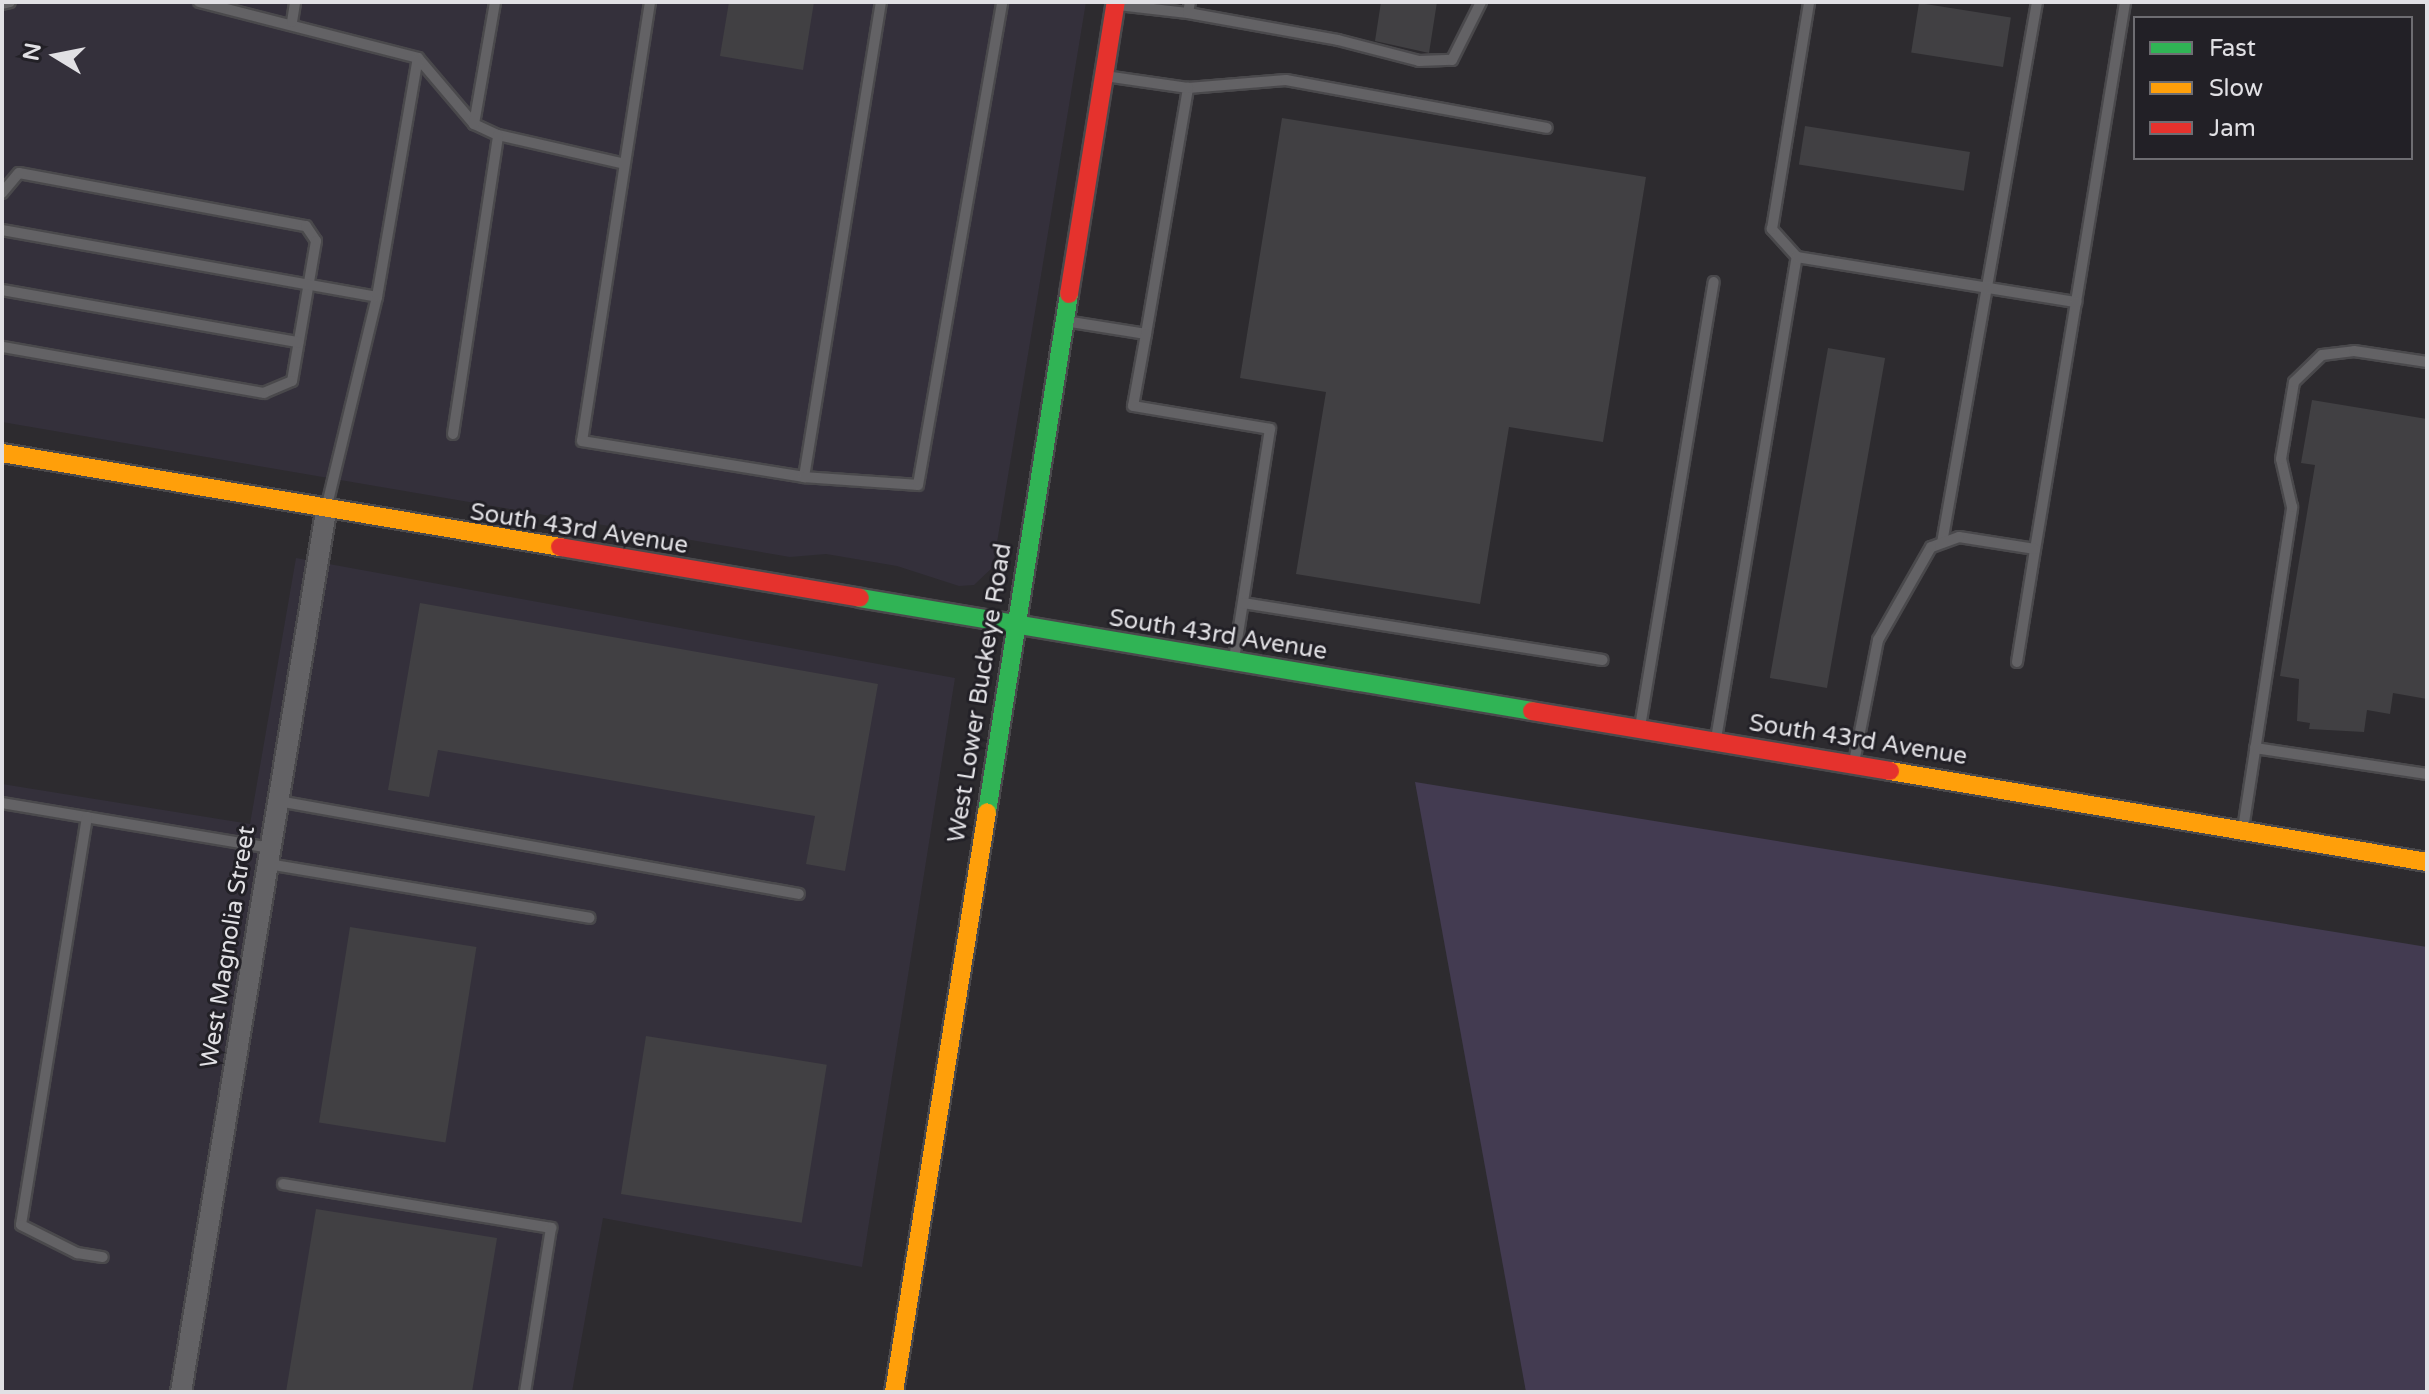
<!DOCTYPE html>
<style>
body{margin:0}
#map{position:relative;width:2429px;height:1394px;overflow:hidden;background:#2d2b2f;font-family:"Varela Round",sans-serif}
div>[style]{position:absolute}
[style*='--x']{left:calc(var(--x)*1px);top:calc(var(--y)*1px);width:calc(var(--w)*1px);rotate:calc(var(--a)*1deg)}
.built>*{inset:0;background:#34303b}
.green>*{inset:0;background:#433b51}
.building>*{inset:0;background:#414043;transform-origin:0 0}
.roads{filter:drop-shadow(2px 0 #4a494c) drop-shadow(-2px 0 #4a494c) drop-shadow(0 2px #4a494c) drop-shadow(0 -2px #4a494c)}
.lane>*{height:10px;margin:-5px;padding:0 5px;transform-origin:5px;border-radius:5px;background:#636265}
.street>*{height:20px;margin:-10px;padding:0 10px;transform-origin:10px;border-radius:10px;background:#636265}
.fast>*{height:18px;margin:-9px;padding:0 9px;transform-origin:9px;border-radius:9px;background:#30b455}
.slow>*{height:18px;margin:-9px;padding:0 9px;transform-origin:9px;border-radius:9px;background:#ff9f0a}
.jam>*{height:18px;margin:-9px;padding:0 9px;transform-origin:9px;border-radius:9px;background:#e5322d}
span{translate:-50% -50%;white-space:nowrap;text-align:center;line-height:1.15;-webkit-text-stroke:6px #222026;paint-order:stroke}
.street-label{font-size:24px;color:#e1e0e4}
.frame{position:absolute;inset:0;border:4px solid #e1e0e4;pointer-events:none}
.legend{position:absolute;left:2133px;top:16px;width:280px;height:144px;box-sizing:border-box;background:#222026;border:2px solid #6e6d72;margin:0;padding:10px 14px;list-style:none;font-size:24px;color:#e1e0e4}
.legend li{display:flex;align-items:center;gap:16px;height:40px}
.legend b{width:40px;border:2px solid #6e6d72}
.north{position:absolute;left:16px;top:16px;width:80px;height:80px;-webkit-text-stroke:6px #222026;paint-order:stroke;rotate:280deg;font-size:22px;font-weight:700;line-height:32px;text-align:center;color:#e1e0e4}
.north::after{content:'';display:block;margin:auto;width:28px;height:36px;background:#e1e0e4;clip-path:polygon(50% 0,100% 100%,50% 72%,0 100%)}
</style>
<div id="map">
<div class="built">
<div style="clip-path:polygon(2px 2px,1086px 2px,993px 567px,974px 585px,959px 586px,897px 566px,826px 554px,790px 557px,2px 422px)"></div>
<div style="clip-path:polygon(296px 558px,955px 678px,862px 1267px,603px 1218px,572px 1392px,2px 1392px,2px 784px,250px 824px)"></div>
</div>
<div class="green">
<div style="clip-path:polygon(1415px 782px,2427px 947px,2427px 1392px,1526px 1392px)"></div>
</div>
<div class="building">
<div style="clip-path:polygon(729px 2px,814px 2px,803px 70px,720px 56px)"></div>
<div style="clip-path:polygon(1381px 2px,1437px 2px,1429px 53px,1375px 41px)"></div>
<div style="left:1919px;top:3px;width:93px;height:50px;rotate:9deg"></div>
<div style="clip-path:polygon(1282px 118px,1646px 177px,1603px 442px,1509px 427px,1480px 604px,1296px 574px,1326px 392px,1240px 378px)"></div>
<div style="left:1805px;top:126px;width:167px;height:39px;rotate:9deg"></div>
<div style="left:1828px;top:348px;width:58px;height:335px;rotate:10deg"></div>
<div style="clip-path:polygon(2312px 400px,2427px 419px,2427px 699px,2393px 693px,2390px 714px,2367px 710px,2364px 732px,2309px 729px,2310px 723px,2297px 721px,2299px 679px,2280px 676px,2315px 465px,2301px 463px)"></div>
<div style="clip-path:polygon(420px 603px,878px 684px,845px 871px,806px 864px,815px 816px,438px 750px,429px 797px,388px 790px)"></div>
<div style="left:350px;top:927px;width:128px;height:198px;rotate:9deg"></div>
<div style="left:646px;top:1036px;width:183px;height:160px;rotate:9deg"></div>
<div style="clip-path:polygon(316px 1209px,497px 1238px,472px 1392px,286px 1392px)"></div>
</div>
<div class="roads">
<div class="lane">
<div style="--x:199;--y:2;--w:226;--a:14.3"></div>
<div style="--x:418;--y:58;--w:87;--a:49.7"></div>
<div style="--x:474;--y:124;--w:26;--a:25"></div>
<div style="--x:498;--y:135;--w:126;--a:12.8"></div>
<div style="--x:650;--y:2;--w:444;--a:98.8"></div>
<div style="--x:582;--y:441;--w:225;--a:9.2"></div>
<div style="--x:804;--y:477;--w:481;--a:-80.8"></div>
<div style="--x:2;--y:4;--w:8;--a:-14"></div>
<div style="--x:1118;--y:5;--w:70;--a:6.5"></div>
<div style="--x:1188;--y:13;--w:11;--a:-80"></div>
<div style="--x:1188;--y:13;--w:152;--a:10.2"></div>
<div style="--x:1338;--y:40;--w:84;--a:14.5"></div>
<div style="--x:1419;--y:61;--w:33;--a:-2"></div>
<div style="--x:1452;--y:60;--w:65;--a:-63.4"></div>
<div style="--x:292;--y:22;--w:20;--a:-81"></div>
<div style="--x:1188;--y:88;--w:98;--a:-4.7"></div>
<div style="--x:1286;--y:80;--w:265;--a:10.4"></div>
<div style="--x:474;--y:124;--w:124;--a:-80.2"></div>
<div style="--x:2;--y:193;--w:26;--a:-50"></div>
<div style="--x:19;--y:173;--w:292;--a:10.5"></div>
<div style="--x:306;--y:226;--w:18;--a:56"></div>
<div style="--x:316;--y:241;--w:142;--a:99.7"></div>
<div style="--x:292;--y:381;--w:30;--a:157"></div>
<div style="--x:264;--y:393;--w:266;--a:-170"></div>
<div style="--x:2;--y:230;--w:381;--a:10.1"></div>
<div style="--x:1797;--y:257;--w:38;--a:-132"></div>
<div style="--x:1772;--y:229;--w:230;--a:-80.7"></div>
<div style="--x:2;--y:290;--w:301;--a:10"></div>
<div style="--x:2076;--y:302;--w:304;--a:-80.7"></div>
<div style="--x:1065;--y:321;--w:82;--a:9.1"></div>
<div style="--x:1146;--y:334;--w:250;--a:-80.3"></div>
<div style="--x:1188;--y:88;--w:84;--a:-171.8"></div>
<div style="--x:1146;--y:334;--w:73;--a:100.2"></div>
<div style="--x:1133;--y:406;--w:139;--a:9.5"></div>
<div style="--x:1270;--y:429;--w:234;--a:98.9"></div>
<div style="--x:453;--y:434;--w:302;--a:-81.4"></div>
<div style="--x:804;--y:477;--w:114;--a:4"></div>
<div style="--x:918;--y:485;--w:490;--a:-80.1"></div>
<div style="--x:327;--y:505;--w:214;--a:-76.5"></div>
<div style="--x:377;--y:297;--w:242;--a:-80.3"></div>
<div style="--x:1942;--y:543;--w:549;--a:-80.04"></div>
<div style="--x:1243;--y:603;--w:364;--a:9"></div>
<div style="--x:2017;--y:662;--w:114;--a:-80.9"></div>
<div style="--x:1640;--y:727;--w:451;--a:-80.6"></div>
<div style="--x:1716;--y:739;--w:489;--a:-80.5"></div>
<div style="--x:1797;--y:257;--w:283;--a:9.2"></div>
<div style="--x:2076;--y:302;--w:250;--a:99.4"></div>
<div style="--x:2035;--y:549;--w:77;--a:-171"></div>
<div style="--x:1959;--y:537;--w:30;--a:160"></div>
<div style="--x:1931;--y:547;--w:107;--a:119.7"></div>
<div style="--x:1878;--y:640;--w:124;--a:101.1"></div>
<div style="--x:2255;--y:748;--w:174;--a:8.6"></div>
<div style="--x:278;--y:801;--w:529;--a:10.12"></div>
<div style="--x:2;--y:803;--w:272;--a:9.5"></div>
<div style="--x:87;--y:817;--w:413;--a:99.2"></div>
<div style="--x:21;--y:1225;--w:63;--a:26.6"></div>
<div style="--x:77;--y:1253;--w:26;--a:9"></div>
<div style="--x:2243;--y:829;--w:326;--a:-81.3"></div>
<div style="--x:2292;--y:507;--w:49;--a:-102.9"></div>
<div style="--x:2281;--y:459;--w:78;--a:-80.4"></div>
<div style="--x:2294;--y:382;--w:39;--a:-44"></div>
<div style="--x:2322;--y:355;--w:32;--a:-7"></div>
<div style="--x:2354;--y:351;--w:74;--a:8.6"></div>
<div style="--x:268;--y:864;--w:326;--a:9.5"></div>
<div style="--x:283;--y:1184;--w:272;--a:9.3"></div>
<div style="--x:551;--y:1228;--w:166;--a:99"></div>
</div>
<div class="street">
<div style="--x:181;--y:1392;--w:893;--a:-80.65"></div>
</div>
<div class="fast">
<div style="--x:860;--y:598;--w:681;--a:9.55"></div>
<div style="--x:987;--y:812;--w:524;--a:-81"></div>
</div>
<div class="slow">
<div style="--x:2;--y:453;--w:566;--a:9.56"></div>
<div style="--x:1890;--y:771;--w:545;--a:9.62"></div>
<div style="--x:894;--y:1392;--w:587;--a:-80.89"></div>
</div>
<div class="jam">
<div style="--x:1069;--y:294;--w:296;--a:-80.9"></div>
<div style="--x:560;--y:547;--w:304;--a:9.6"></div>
<div style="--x:1532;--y:711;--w:363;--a:9.5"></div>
</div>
</div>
<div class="street-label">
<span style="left:579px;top:529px;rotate:9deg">South 43rd Avenue</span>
<span style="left:1218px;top:635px;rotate:9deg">South 43rd Avenue</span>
<span style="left:980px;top:693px;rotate:-81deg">West Lower Buckeye Road</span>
<span style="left:1858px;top:740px;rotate:9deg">South 43rd Avenue</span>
<span style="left:228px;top:947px;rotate:-81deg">West Magnolia Street</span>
</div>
<div class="frame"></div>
<ul class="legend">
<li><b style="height:10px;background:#30b455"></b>Fast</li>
<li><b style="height:10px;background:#ff9f0a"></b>Slow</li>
<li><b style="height:10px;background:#e5322d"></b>Jam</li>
</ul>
<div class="north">N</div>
</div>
